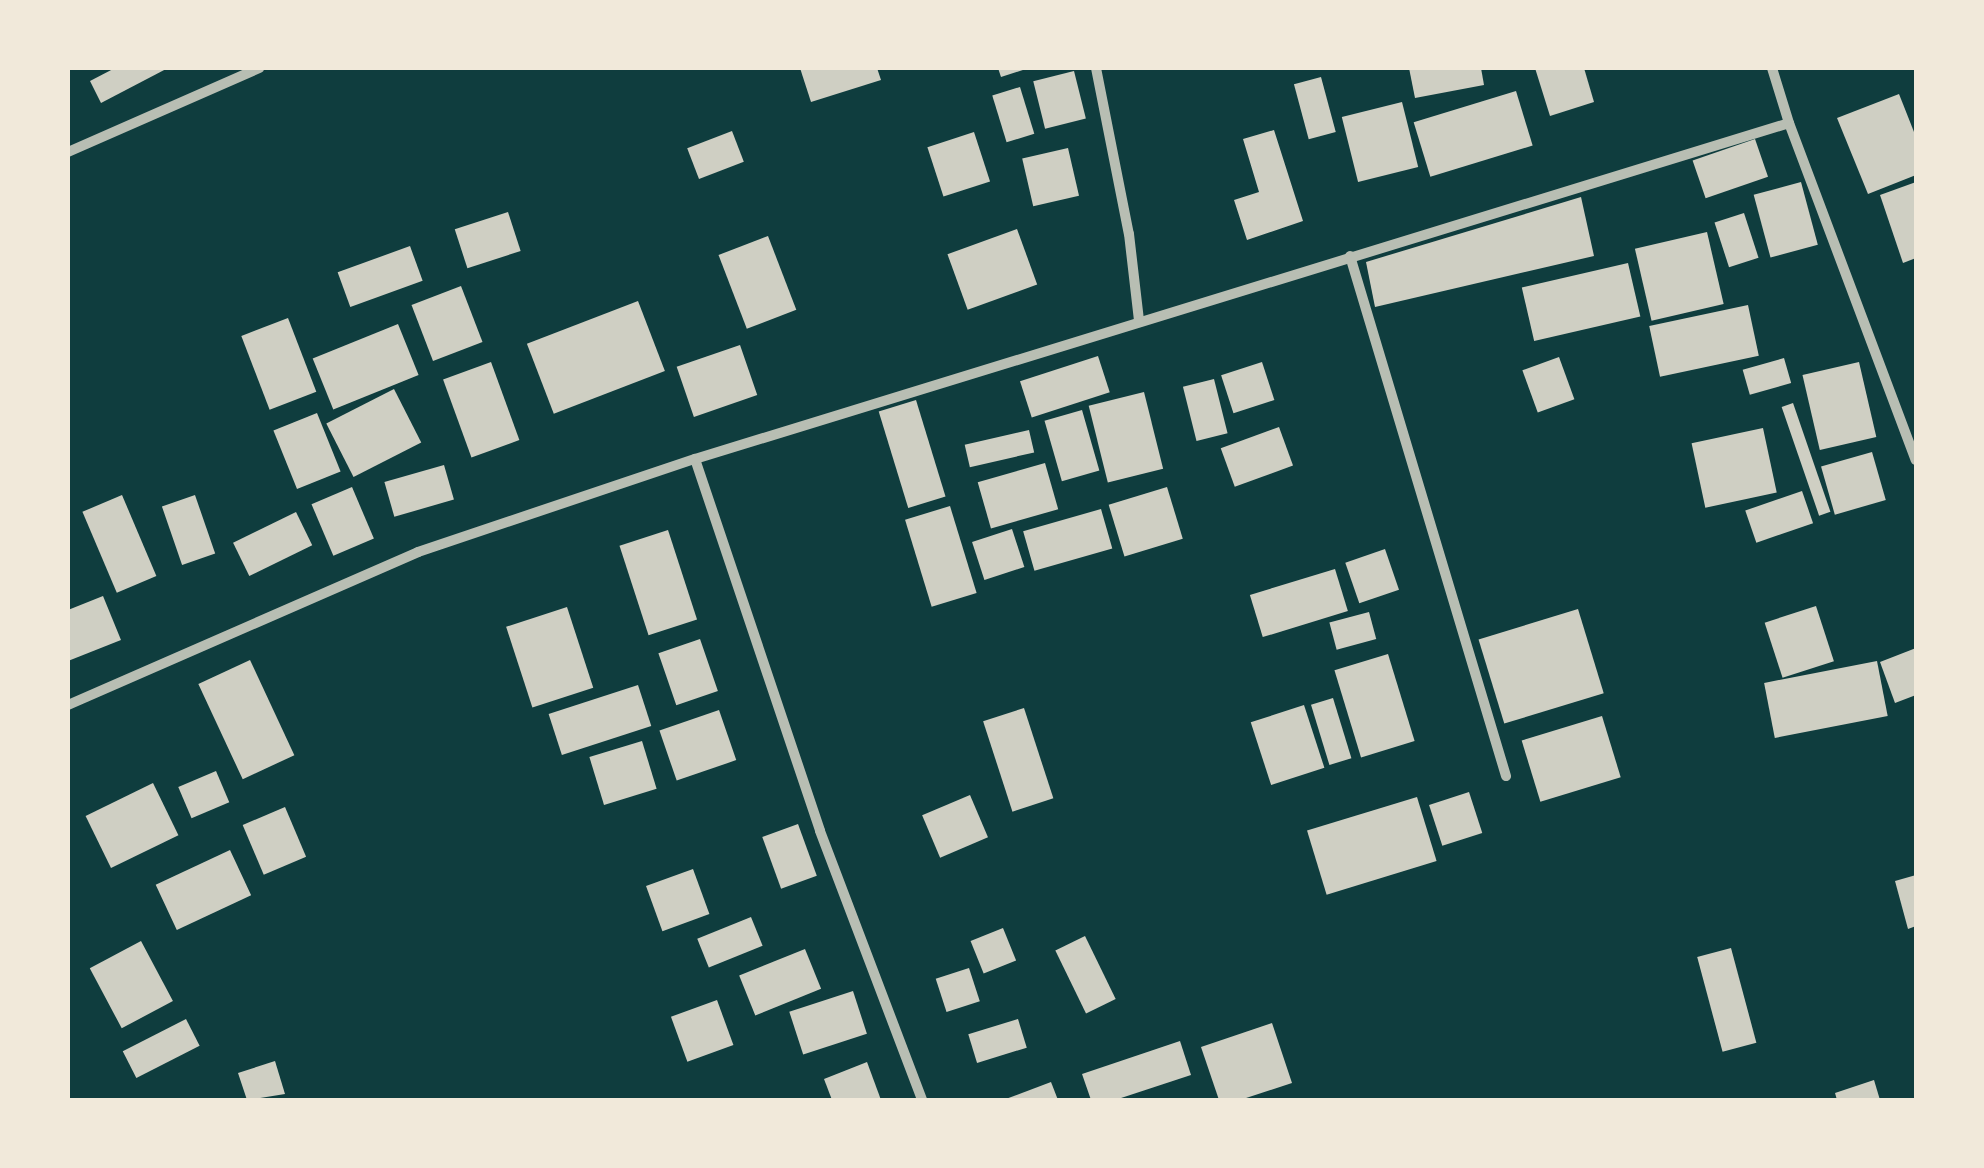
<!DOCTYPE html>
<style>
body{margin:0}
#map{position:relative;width:1984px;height:1168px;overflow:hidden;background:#0f3d3e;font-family:"Noto Sans",sans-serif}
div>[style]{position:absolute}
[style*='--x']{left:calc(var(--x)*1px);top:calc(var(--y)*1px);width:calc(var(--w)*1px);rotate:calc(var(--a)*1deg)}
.building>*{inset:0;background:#cfcfc3;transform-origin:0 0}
.minor>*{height:10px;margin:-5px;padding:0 5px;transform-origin:5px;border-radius:5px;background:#b8beb3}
span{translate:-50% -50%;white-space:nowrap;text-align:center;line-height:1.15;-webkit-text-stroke:8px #f1e9da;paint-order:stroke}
.frame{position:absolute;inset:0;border:70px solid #f1e9da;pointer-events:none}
</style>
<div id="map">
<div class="building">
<div style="clip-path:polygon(115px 68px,168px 68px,101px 103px,90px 81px)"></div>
<div style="clip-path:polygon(800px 68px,877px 68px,881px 80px,811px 102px)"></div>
<div style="clip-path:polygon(998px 68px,1029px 68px,1001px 77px)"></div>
<div style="clip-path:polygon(1409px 68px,1481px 68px,1484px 85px,1415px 98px)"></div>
<div style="clip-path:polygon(1535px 68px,1584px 68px,1594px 102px,1550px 116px)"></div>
<div style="left:1074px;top:71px;width:49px;height:42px;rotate:76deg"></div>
<div style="left:1321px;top:77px;width:57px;height:28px;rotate:75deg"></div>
<div style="left:1020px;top:87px;width:49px;height:29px;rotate:73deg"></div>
<div style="left:1516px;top:91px;width:57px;height:107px;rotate:73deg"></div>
<div style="clip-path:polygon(1899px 94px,1916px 137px,1916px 175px,1868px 194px,1837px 118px)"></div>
<div style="left:1402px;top:102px;width:67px;height:62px;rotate:76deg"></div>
<div style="clip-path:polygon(1274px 130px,1303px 221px,1247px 240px,1234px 200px,1259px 192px,1243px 139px)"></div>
<div style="left:732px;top:131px;width:33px;height:48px;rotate:69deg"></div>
<div style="left:974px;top:132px;width:52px;height:49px;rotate:72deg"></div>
<div style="left:1755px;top:139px;width:40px;height:66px;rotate:71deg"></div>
<div style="left:1068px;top:148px;width:49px;height:47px;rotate:77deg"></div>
<div style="left:1801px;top:182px;width:65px;height:49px;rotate:75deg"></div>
<div style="clip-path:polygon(1916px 182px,1916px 258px,1903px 263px,1880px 195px)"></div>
<div style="clip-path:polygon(1581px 197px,1594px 256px,1375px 307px,1366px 262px)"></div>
<div style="left:508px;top:212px;width:41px;height:56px;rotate:72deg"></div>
<div style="left:1744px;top:213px;width:47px;height:31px;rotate:72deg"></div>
<div style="left:1017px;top:229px;width:59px;height:74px;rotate:70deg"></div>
<div style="left:1707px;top:232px;width:74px;height:74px;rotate:77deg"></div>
<div style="left:768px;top:236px;width:79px;height:53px;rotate:69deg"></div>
<div style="left:410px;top:246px;width:37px;height:77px;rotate:70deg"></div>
<div style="left:1628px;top:263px;width:55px;height:109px;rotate:77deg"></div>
<div style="left:461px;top:286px;width:60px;height:53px;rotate:69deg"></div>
<div style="left:638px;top:301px;width:75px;height:119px;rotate:69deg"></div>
<div style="left:1748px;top:305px;width:52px;height:101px;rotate:78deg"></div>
<div style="left:288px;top:318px;width:79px;height:50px;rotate:69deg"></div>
<div style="left:398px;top:324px;width:55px;height:92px;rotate:68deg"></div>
<div style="left:740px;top:345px;width:53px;height:67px;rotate:71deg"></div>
<div style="left:1098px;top:356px;width:38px;height:82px;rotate:72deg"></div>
<div style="left:1559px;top:357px;width:45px;height:39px;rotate:70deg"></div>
<div style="left:1784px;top:358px;width:26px;height:43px;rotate:74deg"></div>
<div style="left:491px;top:362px;width:83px;height:51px;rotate:70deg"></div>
<div style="left:1262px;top:362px;width:40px;height:43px;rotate:72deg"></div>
<div style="left:1859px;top:362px;width:77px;height:58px;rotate:77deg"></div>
<div style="left:1214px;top:379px;width:56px;height:32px;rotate:76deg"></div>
<div style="left:394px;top:389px;width:60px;height:76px;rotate:63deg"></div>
<div style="left:1144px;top:392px;width:79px;height:57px;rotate:76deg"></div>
<div style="left:916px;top:400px;width:101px;height:39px;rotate:73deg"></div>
<div style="left:1793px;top:403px;width:115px;height:12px;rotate:71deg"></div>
<div style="left:1082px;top:410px;width:63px;height:39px;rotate:74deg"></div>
<div style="left:317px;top:413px;width:63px;height:47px;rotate:68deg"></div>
<div style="left:1279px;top:427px;width:41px;height:62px;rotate:70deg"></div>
<div style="left:1763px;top:428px;width:66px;height:73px;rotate:78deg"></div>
<div style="left:1029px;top:430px;width:23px;height:66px;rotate:77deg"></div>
<div style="left:1872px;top:452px;width:50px;height:53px;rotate:74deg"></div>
<div style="left:1045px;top:463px;width:48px;height:70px;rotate:74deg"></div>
<div style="left:444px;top:465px;width:36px;height:62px;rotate:74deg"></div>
<div style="left:352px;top:487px;width:56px;height:44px;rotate:67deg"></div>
<div style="left:1167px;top:487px;width:54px;height:61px;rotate:73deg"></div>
<div style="left:1802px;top:491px;width:34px;height:60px;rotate:71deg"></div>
<div style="left:122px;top:495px;width:88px;height:43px;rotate:67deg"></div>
<div style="left:195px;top:495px;width:62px;height:35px;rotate:71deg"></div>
<div style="left:950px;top:506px;width:91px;height:47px;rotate:73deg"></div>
<div style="left:1101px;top:509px;width:41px;height:81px;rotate:74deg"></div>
<div style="left:296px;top:512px;width:37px;height:70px;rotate:64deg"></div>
<div style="left:1012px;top:529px;width:40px;height:42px;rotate:72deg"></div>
<div style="left:668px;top:530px;width:94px;height:51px;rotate:72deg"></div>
<div style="left:1385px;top:549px;width:43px;height:42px;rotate:71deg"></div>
<div style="left:1335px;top:569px;width:44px;height:89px;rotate:73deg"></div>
<div style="clip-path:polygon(103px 596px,121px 640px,68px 661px,68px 610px)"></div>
<div style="left:1816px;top:606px;width:58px;height:54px;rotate:72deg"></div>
<div style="left:567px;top:607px;width:85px;height:64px;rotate:72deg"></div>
<div style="left:1578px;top:609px;width:88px;height:104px;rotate:73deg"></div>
<div style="left:1369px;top:612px;width:28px;height:41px;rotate:75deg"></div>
<div style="left:700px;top:639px;width:55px;height:44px;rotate:71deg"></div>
<div style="clip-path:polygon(1916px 648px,1916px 695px,1895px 703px,1880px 662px)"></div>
<div style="left:1388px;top:654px;width:91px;height:56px;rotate:73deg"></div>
<div style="left:250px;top:660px;width:105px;height:57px;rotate:65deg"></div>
<div style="left:1877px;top:661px;width:56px;height:115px;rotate:79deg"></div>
<div style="left:638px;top:685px;width:43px;height:94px;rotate:72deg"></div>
<div style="left:1333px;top:698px;width:63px;height:23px;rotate:73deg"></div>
<div style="left:1304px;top:705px;width:66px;height:56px;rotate:72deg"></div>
<div style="left:1024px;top:708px;width:95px;height:43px;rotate:72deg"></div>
<div style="left:719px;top:710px;width:53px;height:63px;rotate:71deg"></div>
<div style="left:1602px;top:716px;width:64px;height:84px;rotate:73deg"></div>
<div style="left:642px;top:741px;width:50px;height:55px;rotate:73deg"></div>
<div style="left:216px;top:771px;width:34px;height:41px;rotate:67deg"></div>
<div style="left:153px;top:783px;width:58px;height:75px;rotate:64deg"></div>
<div style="left:1469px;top:792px;width:43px;height:42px;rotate:72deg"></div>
<div style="left:970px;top:795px;width:46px;height:52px;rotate:67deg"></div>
<div style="left:1417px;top:797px;width:67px;height:115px;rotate:73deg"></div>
<div style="left:285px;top:807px;width:54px;height:46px;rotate:67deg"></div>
<div style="left:798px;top:824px;width:55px;height:38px;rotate:70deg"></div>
<div style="left:230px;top:850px;width:50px;height:82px;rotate:65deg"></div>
<div style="left:693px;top:869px;width:48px;height:50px;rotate:70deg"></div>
<div style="clip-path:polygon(1916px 875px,1916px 926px,1908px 929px,1895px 881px)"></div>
<div style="left:751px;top:917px;width:31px;height:58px;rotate:68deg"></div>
<div style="left:1003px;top:928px;width:35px;height:35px;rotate:68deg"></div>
<div style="left:1085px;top:936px;width:70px;height:33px;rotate:64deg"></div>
<div style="left:141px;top:941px;width:68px;height:58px;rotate:62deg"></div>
<div style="left:1731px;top:948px;width:98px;height:35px;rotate:75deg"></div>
<div style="left:805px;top:949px;width:43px;height:71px;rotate:68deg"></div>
<div style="left:969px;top:968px;width:35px;height:35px;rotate:72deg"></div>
<div style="left:853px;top:991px;width:45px;height:67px;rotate:72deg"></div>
<div style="left:717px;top:1000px;width:48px;height:49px;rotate:70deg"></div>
<div style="left:186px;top:1019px;width:30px;height:71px;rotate:63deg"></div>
<div style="left:1018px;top:1019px;width:30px;height:52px;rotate:73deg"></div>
<div style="clip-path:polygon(1272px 1023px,1292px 1083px,1240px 1100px,1219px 1100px,1201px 1047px)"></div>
<div style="clip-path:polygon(1180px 1041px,1191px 1075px,1115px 1100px,1091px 1100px,1082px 1074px)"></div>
<div style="clip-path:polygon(275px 1061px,285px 1094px,247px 1100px,238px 1073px)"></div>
<div style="clip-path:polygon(867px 1062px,881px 1100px,832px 1100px,824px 1079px)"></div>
<div style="clip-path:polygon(1874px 1080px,1880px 1100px,1837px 1100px,1835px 1093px)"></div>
<div style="clip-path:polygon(1051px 1082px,1058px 1100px,1003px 1100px)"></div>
</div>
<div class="minor">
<div style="--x:1096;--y:68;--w:169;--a:78.8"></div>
<div style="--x:1129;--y:234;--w:88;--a:83.4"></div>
<div style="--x:1772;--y:68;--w:58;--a:72.8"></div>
<div style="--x:1789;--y:123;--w:360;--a:69.4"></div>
<div style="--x:68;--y:152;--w:209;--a:-23.7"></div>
<div style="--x:1350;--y:256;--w:543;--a:73.3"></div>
<div style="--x:695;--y:459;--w:392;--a:71.4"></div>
<div style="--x:820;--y:831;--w:288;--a:69.2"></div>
<div style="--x:68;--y:705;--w:382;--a:-23.6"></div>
<div style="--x:418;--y:552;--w:292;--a:-18.6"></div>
<div style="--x:695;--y:459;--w:1144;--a:-17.07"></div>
</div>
<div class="frame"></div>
</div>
